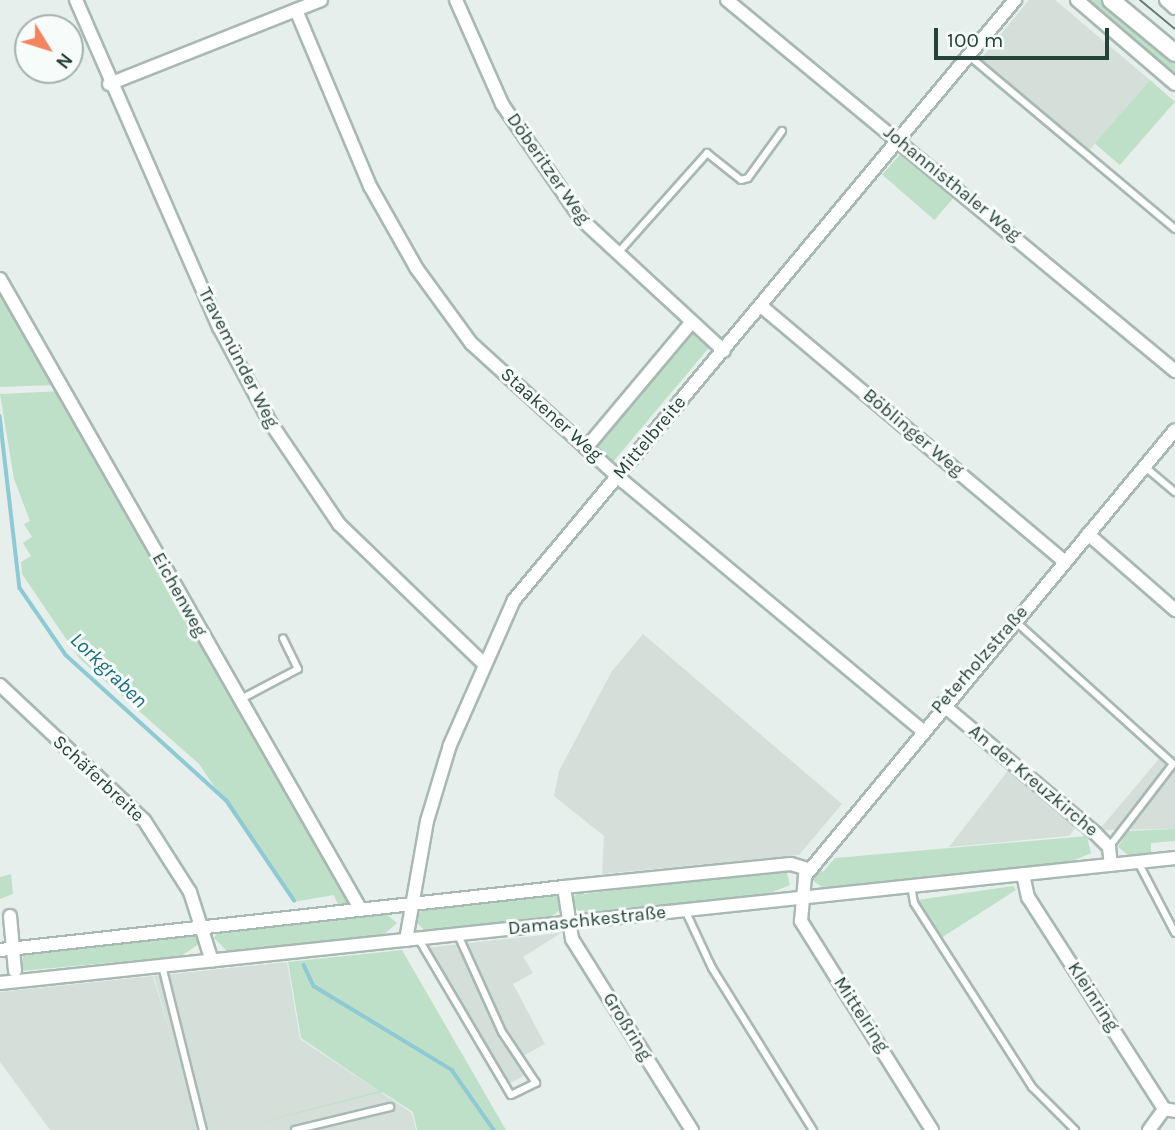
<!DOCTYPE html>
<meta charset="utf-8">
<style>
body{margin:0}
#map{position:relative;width:1175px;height:1130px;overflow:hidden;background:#e6efeb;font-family:Karla,sans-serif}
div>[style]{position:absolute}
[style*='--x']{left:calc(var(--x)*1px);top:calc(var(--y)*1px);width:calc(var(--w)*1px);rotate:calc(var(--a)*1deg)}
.built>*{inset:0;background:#d4dfda}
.green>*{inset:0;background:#bfe0c8;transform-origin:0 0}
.stream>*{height:3.5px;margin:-1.75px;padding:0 1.75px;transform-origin:1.75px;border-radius:1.75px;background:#8ec9d4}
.roads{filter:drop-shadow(2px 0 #a8b8b2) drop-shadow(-2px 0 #a8b8b2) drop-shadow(0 2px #a8b8b2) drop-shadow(0 -2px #a8b8b2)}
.service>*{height:6px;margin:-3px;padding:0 3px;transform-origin:3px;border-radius:3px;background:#fff}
.minor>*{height:12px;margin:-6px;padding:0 6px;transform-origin:6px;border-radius:6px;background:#fff}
.tertiary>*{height:16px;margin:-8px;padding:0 8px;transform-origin:8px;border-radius:8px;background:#fff}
.tram>*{height:2px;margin:-1px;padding:0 1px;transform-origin:1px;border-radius:1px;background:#5f7d75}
span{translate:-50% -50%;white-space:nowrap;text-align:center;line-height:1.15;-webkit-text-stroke:6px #f7fbf9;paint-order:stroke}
.street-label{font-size:19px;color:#24423a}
.water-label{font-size:21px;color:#1c6f80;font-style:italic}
.north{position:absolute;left:14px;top:14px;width:70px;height:70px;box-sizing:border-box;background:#f7fbf9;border:2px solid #a3b1ad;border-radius:50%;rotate:128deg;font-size:19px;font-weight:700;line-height:28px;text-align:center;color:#24423a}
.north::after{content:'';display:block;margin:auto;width:24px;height:32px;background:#f4845f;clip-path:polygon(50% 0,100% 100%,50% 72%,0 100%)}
.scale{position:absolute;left:934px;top:28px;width:175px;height:32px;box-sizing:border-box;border:4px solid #24423a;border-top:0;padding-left:9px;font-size:21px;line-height:24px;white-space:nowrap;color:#24423a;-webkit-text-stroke:5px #f7fbf9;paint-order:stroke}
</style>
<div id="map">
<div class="built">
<div style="clip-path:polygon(1029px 0,1055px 0,1150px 80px,1089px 151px,979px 61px)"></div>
<div style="clip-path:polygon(643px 634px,842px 804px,799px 855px,602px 874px,604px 836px,554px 796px,559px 771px,612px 671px)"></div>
<div style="clip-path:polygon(1163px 754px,1175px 765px,1175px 829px,1099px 830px)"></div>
<div style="clip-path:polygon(1010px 768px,1078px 825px,1069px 836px,949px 847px)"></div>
<div style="clip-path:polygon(561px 933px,523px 957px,533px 973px,513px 984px,545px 1044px,523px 1056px,533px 1071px,503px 1087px,424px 948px)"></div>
<div style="clip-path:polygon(287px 962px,300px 1039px,412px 1113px,416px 1130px,50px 1130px,0 1062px,0 992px,153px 976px,173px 1043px,154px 976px)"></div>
</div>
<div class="green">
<div style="clip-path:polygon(1084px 0,1104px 0,1175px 61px,1175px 77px)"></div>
<div style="left:1150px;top:80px;width:33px;height:84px;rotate:41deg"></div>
<div style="left:902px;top:152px;width:69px;height:30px;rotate:41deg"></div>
<div style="clip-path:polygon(0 292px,2px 295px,56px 385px,0 387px)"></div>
<div style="left:689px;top:331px;width:26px;height:150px;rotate:40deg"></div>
<div style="clip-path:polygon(62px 391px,121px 503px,354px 905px,339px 907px,334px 895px,293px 902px,199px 764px,79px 658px,22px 574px,21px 562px,31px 556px,23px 543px,32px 537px,24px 524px,30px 521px,14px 479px,0 394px)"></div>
<div style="clip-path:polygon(1175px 829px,1175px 841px,1151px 843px,1151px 854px,1128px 855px,1118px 847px,1128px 831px)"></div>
<div style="clip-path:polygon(1087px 836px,1091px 853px,1068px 863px,825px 889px,812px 880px,816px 866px,823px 872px,835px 858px)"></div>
<div style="clip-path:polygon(786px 870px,790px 885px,763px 896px,581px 915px,570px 900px,582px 889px,584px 894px)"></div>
<div style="clip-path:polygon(11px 874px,13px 894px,0 899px,0 877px)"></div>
<div style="clip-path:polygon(1013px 886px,1016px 890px,941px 938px,917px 900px)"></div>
<div style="clip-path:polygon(561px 894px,562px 908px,550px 918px,425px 931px,413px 919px,424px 909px)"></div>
<div style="clip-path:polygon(385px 913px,397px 923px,381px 937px,229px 953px,214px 938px,220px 928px)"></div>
<div style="clip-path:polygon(193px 930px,199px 944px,181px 956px,21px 971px,24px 951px)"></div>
<div style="clip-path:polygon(402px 950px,506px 1130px,417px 1130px,413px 1112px,382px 1092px,231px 1130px,379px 1091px,301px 1038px,288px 962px)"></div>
</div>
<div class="stream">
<div style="--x:0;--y:416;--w:173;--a:83.4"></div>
<div style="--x:20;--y:588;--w:81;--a:55.5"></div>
<div style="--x:66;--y:655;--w:217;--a:42.2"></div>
<div style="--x:227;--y:801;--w:120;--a:55.9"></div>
<div style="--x:304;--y:965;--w:23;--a:65"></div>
<div style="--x:314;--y:986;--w:162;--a:31.3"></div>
<div style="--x:452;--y:1070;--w:73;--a:55"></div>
</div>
<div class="roads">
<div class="service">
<div style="--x:969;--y:56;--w:269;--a:40"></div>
<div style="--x:618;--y:253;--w:134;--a:-48.3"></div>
<div style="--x:707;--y:153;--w:43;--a:38.5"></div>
<div style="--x:741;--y:180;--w:7;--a:-16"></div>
<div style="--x:748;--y:178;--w:58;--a:-54.1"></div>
<div style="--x:1145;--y:467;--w:39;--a:40"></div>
<div style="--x:1015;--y:621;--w:213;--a:42.1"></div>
<div style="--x:1173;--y:764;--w:105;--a:127.6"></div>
<div style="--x:241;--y:699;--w:64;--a:-27.8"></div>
<div style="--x:298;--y:669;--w:34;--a:-116"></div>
<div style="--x:1138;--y:862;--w:80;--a:62.5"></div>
<div style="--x:911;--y:886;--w:17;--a:80"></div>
<div style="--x:914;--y:903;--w:219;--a:57.3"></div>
<div style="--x:1032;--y:1087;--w:61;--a:45"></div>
<div style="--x:685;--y:910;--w:64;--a:65"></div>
<div style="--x:712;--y:968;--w:191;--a:58.1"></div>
<div style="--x:418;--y:938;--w:182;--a:59.4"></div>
<div style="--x:511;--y:1095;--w:28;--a:-26"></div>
<div style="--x:536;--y:1083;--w:61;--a:-123.7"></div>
<div style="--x:502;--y:1032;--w:107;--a:-114.4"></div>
<div style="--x:162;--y:966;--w:169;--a:76"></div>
<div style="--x:295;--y:1130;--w:98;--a:-13.6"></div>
</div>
<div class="minor">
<div style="--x:76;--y:0;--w:357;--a:66.4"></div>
<div style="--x:219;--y:327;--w:108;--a:61.8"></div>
<div style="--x:270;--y:422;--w:123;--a:55.9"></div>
<div style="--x:339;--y:524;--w:199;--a:44"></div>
<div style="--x:456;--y:0;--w:114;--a:66.1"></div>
<div style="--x:502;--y:104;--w:141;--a:55.4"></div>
<div style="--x:582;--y:220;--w:193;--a:42.7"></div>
<div style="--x:727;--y:0;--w:582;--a:39.63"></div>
<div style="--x:1077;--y:0;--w:129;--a:40.6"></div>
<div style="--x:1166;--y:0;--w:12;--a:42"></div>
<div style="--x:296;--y:10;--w:191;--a:67.2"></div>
<div style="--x:370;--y:186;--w:95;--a:60.5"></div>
<div style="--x:417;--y:269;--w:92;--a:53.9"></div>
<div style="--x:471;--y:343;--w:207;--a:42.3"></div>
<div style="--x:624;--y:482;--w:386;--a:39.8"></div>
<div style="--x:109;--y:84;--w:228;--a:-21.6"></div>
<div style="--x:0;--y:279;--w:727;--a:60.23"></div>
<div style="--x:761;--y:306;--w:396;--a:40.1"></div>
<div style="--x:586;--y:448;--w:163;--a:-50"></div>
<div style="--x:1088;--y:534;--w:116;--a:41.1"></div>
<div style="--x:0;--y:685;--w:197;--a:43.2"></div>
<div style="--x:144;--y:820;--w:85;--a:57.4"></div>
<div style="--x:190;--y:892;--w:72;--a:72.3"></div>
<div style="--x:942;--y:704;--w:200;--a:40.1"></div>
<div style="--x:1095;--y:833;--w:20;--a:45"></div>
<div style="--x:1109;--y:847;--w:18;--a:84"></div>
<div style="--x:1023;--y:874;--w:24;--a:78"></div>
<div style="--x:1028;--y:897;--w:252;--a:57.3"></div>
<div style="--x:1164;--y:1109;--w:11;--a:10"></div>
<div style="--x:564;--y:887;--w:53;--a:81.3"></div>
<div style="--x:572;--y:939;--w:226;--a:57.9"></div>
<div style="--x:10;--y:916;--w:55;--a:84.8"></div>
<div style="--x:406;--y:940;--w:121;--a:-80"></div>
<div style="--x:427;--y:821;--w:79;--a:-73.2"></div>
<div style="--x:450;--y:745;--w:158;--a:-66.2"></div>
<div style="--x:514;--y:600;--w:782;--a:-50.14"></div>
<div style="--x:0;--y:950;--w:568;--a:-6.37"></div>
<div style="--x:564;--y:887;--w:228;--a:-5.8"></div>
<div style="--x:791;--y:864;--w:17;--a:17"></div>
<div style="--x:0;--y:983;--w:1182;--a:-6.07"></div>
<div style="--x:932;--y:1130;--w:247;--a:-122.1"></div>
<div style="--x:801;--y:921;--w:45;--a:-84.9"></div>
<div style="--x:805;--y:876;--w:579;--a:-50.32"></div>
<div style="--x:1149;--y:1130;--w:26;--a:-54"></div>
</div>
<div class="tertiary">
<div style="--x:1111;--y:0;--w:83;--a:39.6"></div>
</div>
</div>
<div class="tram">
<div style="--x:1140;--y:0;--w:45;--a:39.6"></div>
</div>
<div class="street-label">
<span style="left:548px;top:169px;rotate:55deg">Döberitzer Weg</span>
<span style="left:952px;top:184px;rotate:39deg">Johannisthaler Weg</span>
<span style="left:238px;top:358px;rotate:63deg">Travemünder Weg</span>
<span style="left:551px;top:415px;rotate:42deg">Staakener Weg</span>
<span style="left:913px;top:433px;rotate:40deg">Böblinger Weg</span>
<span style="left:650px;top:438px;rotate:-50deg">Mittelbreite</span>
<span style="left:179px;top:595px;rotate:61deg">Eichenweg</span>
<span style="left:980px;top:660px;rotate:-49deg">Peterholzstraße</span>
<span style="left:98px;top:779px;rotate:43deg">Schäferbreite</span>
<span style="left:1033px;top:781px;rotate:40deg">An der Kreuzkirche</span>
<span style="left:587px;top:921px;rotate:-6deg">Damaschkestraße</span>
<span style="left:1093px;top:997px;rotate:57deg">Kleinring</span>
<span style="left:861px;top:1015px;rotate:57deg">Mittelring</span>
<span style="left:627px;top:1027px;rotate:58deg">Großring</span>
</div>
<div class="water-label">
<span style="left:109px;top:670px;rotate:44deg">Lorkgraben</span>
</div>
<div class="north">N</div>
<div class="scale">100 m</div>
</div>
